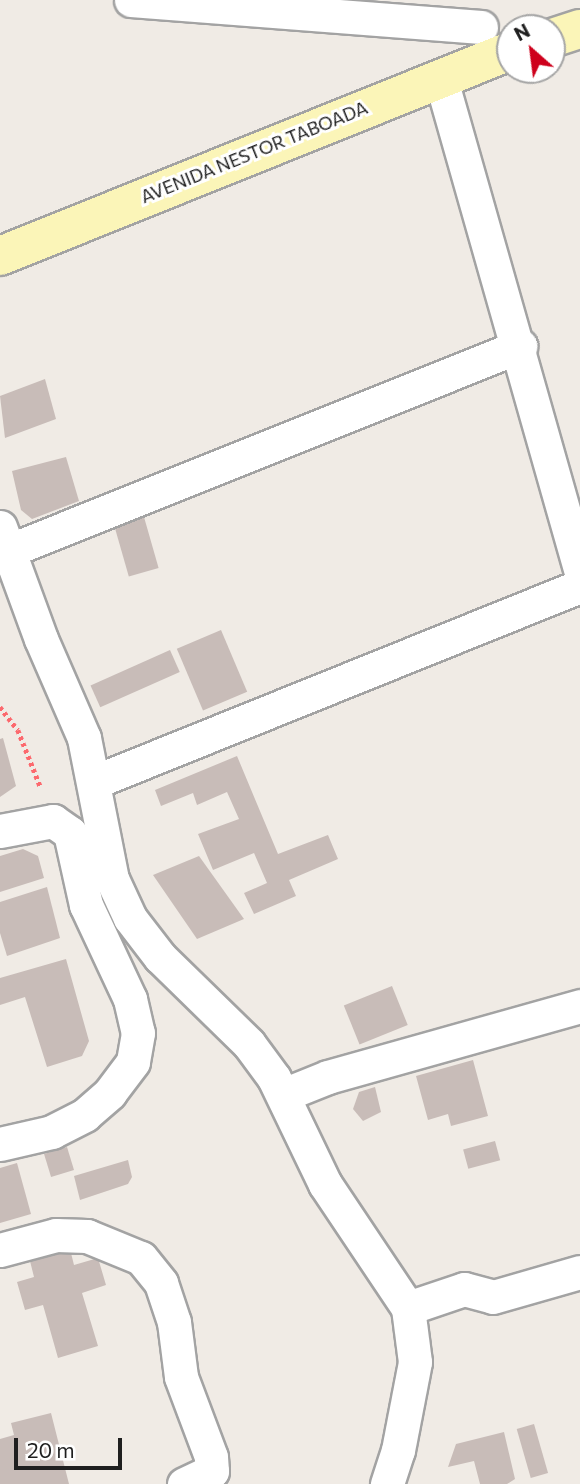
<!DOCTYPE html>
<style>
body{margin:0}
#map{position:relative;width:580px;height:1484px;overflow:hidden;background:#f0ebe5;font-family:Commissioner,sans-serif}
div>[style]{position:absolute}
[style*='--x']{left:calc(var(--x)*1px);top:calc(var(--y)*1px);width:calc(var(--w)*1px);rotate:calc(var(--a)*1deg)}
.building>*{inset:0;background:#c8bcb8;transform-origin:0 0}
.path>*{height:4.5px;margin-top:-2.25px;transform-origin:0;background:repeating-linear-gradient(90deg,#fc696e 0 3.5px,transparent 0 7px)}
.roads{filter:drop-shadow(2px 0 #a3a3a3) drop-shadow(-2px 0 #a3a3a3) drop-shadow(0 2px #a3a3a3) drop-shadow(0 -2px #a3a3a3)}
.street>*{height:33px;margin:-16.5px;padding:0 16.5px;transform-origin:16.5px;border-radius:16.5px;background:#fff}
.secondary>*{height:38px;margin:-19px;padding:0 19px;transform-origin:19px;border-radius:19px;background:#fbf5b8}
span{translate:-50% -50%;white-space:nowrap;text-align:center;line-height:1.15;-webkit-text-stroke:6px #fff;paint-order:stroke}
.street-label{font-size:18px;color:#1f1f1f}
.north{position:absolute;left:496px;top:14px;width:70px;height:70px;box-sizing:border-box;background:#fff;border:2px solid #a5a5a5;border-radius:50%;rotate:332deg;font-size:19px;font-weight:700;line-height:28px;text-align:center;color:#1f1f1f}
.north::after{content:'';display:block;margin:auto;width:24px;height:32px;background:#ce001c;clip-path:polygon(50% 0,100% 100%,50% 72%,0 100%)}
.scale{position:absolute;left:14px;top:1438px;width:108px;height:32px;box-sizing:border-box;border:4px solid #1f1f1f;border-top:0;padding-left:9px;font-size:21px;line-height:24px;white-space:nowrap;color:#1f1f1f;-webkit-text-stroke:5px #fff;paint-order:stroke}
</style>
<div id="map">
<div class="building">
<div style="clip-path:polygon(45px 379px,56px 419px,5px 438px,0 396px)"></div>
<div style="clip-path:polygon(66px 457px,79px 501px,32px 519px,21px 510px,12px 471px)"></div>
<div style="left:144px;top:517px;width:53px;height:31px;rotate:74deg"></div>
<div style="left:221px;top:630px;width:67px;height:48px;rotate:67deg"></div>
<div style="left:170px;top:650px;width:24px;height:87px;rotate:66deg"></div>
<div style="clip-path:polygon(3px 738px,16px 786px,0 797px,0 739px)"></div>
<div style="clip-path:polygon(237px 756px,278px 854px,328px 835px,338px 859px,289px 880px,296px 896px,254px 914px,244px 893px,267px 883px,254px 853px,213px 870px,198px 834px,239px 819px,227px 792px,197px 805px,193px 793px,161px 806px,155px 790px)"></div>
<div style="clip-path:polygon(23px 849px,38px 856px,44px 878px,0 892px,0 856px)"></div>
<div style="clip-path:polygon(199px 856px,244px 919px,197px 939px,153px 875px)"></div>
<div style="clip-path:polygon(47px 887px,60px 938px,7px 956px,0 933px,0 902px)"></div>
<div style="clip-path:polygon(66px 959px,89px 1041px,82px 1056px,47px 1067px,25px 997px,0 1005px,0 978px)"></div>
<div style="left:392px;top:986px;width:42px;height:52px;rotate:68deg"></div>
<div style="clip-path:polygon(473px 1060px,488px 1116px,451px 1126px,448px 1114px,428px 1120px,416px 1076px)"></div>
<div style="clip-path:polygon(375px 1087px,381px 1112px,363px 1121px,353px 1109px,359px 1092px)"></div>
<div style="left:495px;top:1141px;width:20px;height:33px;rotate:75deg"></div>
<div style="left:67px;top:1147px;width:24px;height:24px;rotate:73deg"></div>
<div style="clip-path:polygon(128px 1160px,132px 1177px,128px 1184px,80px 1200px,74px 1176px)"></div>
<div style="clip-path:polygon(17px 1163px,31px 1214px,0 1223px,0 1168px)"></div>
<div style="clip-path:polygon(69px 1245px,74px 1265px,98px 1258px,106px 1285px,82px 1293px,98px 1346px,58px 1358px,43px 1305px,25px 1310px,17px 1282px,34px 1277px,29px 1257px)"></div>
<div style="clip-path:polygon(51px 1413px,69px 1484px,0 1484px,0 1439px,14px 1435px,11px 1423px)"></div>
<div style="left:534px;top:1424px;width:51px;height:18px;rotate:74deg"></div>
<div style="clip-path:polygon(504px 1432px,515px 1479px,507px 1484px,480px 1484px,474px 1461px,448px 1467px,456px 1444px)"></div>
</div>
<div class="path">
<div style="--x:0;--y:707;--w:29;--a:52"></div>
<div style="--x:18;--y:730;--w:62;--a:68.4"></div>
</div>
<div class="roads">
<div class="street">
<div style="--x:131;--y:0;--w:351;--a:4.4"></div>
<div style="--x:440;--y:76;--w:512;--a:74.15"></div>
<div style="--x:0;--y:527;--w:119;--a:69.9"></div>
<div style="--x:41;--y:639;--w:108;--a:66.5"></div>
<div style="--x:84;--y:738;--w:144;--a:78.8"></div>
<div style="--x:112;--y:879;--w:43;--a:65.2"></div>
<div style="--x:130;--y:918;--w:49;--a:52.4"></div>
<div style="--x:160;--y:957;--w:124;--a:44.3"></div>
<div style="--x:249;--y:1044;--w:42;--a:53.7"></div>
<div style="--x:274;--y:1078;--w:118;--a:64.3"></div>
<div style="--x:325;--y:1184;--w:149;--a:56.2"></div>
<div style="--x:408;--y:1308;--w:54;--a:82.6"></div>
<div style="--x:415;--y:1362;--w:90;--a:100.9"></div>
<div style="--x:398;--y:1450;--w:36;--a:108"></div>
<div style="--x:8;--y:551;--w:552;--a:-21.82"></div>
<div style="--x:94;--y:782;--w:524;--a:-21.96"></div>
<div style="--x:0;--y:831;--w:54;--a:-10.7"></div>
<div style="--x:53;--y:821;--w:21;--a:35"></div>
<div style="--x:70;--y:833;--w:74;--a:77.5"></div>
<div style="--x:86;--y:905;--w:104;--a:64.9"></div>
<div style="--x:130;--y:999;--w:35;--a:77"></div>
<div style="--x:138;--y:1033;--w:29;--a:100"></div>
<div style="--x:133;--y:1062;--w:39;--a:127"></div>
<div style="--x:110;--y:1093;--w:33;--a:139"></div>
<div style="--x:85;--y:1115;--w:37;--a:153"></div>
<div style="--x:52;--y:1132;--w:53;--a:167"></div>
<div style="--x:283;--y:1095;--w:48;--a:-21.8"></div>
<div style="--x:328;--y:1077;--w:262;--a:-15.7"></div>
<div style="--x:0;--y:1250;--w:58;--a:-15"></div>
<div style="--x:56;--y:1235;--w:31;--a:2"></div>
<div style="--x:87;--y:1236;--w:58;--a:22.2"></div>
<div style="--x:141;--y:1258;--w:32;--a:51"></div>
<div style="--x:161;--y:1283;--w:41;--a:71.6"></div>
<div style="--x:174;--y:1322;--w:55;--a:82.7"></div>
<div style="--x:181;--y:1377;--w:85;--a:69.4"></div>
<div style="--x:211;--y:1457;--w:14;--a:86"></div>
<div style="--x:212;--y:1471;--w:31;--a:155"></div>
<div style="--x:408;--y:1308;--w:59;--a:-18.7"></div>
<div style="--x:464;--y:1289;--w:30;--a:15"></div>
<div style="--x:493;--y:1297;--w:91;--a:-16"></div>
</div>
<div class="secondary">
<div style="--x:552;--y:38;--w:29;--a:-18"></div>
<div style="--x:0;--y:256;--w:550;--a:-21.9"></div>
</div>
</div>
<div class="street-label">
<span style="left:254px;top:152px;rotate:-22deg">AVENIDA NESTOR TABOADA</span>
</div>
<div class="north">N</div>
<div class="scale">20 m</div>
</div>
